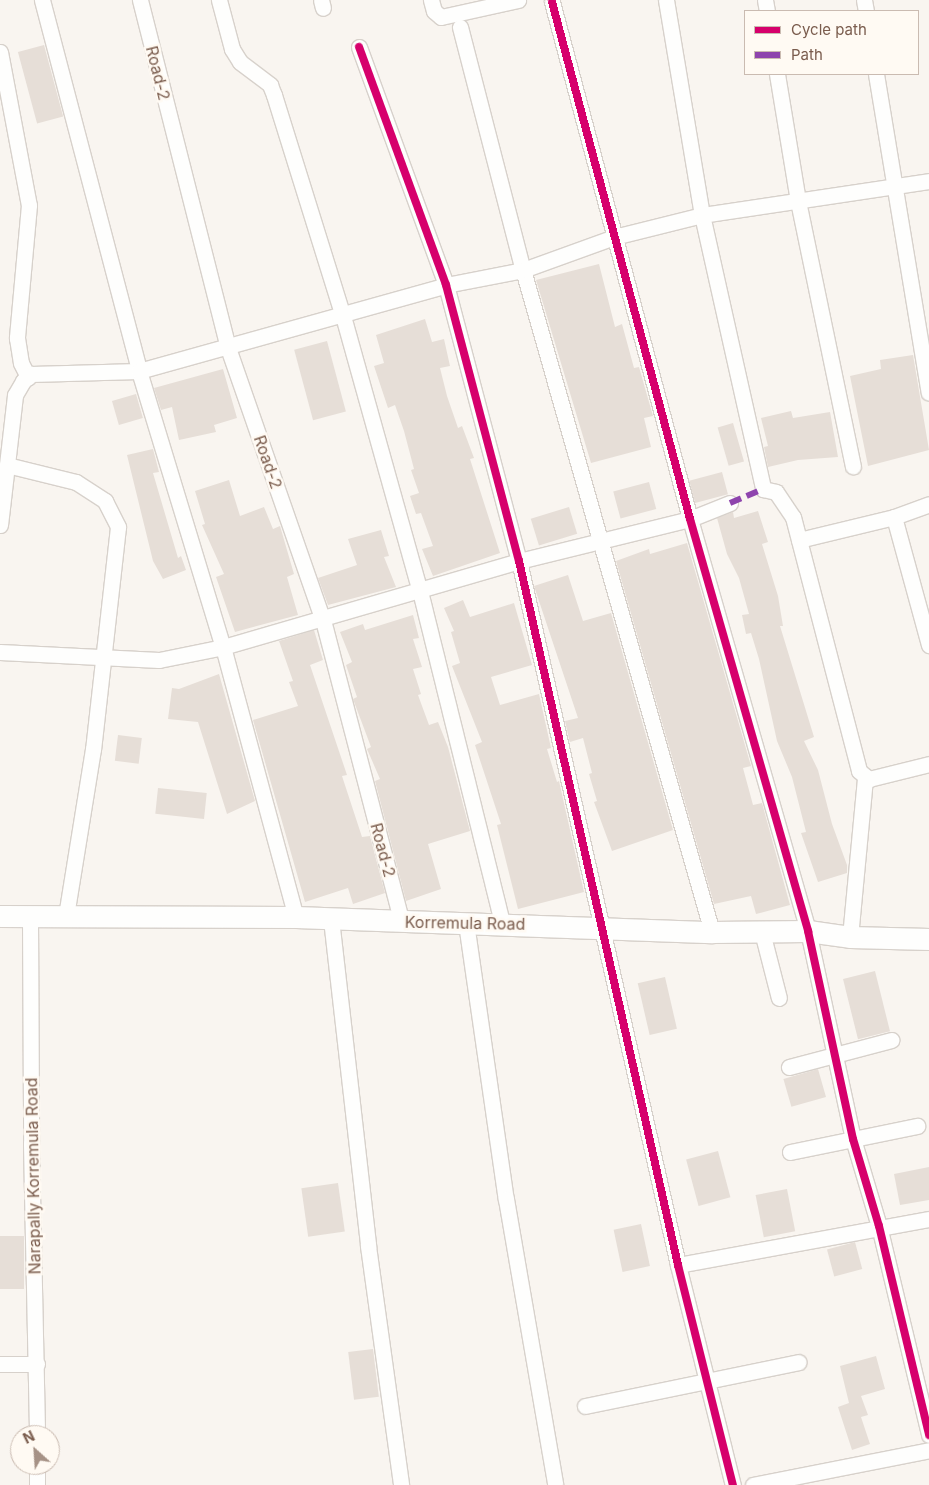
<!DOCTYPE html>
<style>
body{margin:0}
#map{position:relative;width:929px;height:1485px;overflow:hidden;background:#f9f5f0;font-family:Inter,sans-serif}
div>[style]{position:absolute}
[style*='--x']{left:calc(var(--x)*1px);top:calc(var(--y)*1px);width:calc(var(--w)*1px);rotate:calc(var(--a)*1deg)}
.building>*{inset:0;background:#e6ded7;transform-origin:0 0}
.roads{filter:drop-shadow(1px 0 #d7d1cb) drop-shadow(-1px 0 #d7d1cb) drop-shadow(0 1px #d7d1cb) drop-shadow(0 -1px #d7d1cb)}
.street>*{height:15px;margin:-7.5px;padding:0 7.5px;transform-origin:7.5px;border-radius:7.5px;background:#fefefd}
.secondary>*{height:21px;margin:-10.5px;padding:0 10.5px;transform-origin:10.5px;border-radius:10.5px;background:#fefefd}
.quiet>*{height:6px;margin-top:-3px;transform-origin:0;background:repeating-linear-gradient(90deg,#8e44ad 0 12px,transparent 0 18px)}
.cycleway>*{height:8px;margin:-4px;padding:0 4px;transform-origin:4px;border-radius:4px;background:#d6006c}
span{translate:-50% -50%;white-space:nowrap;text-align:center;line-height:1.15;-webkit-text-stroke:5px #fffaf3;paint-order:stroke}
.street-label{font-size:16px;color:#7a5c4d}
.legend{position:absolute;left:744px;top:10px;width:175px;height:65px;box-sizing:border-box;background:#fffaf3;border:1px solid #cabbb1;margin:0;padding:6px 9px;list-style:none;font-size:15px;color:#7a5c4d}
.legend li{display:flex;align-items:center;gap:10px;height:25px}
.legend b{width:25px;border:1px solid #cabbb1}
.north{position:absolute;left:10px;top:1425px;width:50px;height:50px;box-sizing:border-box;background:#fffaf3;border:1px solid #cabbb1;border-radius:50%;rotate:334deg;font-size:14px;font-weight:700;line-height:20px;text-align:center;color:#7a5c4d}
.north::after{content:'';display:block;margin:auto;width:18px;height:22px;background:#a69286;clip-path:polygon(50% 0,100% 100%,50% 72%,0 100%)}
</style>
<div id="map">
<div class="building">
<div style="left:44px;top:45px;width:74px;height:27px;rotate:75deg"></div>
<div style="clip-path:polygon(599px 264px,615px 327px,622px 324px,634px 368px,639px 367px,653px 416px,644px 418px,651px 447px,591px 463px,536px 280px)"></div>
<div style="clip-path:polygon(425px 319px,432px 342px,444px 339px,450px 366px,440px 368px,447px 396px,458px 428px,462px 426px,474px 458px,470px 459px,500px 553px,433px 576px,422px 549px,433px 546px,421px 513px,416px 514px,410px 496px,419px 493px,411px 470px,414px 469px,404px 431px,395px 405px,388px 408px,374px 366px,384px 363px,376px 335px)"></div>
<div style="left:327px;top:341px;width:73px;height:34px;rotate:75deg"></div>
<div style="clip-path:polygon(913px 355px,929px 450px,868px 466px,850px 376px,881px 369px,880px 360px)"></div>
<div style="clip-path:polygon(223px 369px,237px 418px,214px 425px,216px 432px,179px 440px,172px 407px,161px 410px,154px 388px)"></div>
<div style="left:136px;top:394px;width:25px;height:25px;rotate:74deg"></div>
<div style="clip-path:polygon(791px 411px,793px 418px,830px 412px,838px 457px,798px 460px,768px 467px,764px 447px,768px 446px,761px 418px)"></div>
<div style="left:733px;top:423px;width:40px;height:16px;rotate:74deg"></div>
<div style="clip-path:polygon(153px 449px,159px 472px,153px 473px,178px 558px,181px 556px,186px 570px,163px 579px,153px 561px,127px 455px)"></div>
<div style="left:722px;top:472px;width:23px;height:34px;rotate:75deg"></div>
<div style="clip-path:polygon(229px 480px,240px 516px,264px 507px,273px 529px,280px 526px,294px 574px,287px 577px,298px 615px,235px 632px,216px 577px,224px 574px,202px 525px,205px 524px,195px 491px)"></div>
<div style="left:649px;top:482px;width:28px;height:37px;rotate:75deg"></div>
<div style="left:569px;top:507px;width:28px;height:40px;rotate:73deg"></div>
<div style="clip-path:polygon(758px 511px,768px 542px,762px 544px,778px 596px,783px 626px,780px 626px,814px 737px,804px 741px,818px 770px,832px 824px,847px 865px,847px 873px,818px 882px,801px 833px,806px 832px,792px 777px,777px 741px,759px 659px,751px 633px,746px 634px,742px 615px,749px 614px,739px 578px,727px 554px,717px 518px,733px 512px,734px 518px)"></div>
<div style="clip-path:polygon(381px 530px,389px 556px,384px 557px,396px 587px,328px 605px,318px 578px,357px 565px,348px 539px)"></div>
<div style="clip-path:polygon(687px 543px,751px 766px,743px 768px,753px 805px,762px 803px,790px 905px,756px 914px,751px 896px,714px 904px,616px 561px,649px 549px,650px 554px)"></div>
<div style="clip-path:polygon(568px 575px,583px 621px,611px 613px,673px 830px,612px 851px,594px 802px,597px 801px,589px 774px,592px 773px,583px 738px,570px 742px,569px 739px,565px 721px,578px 718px,534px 586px)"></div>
<div style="clip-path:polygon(463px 600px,470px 617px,514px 603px,532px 665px,491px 677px,500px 705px,539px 694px,551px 748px,547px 749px,557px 782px,559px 781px,584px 892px,518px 909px,497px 825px,501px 824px,475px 745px,482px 742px,452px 666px,460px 663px,451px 632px,454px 631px,444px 608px)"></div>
<div style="clip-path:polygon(413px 615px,419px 638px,413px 639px,422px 667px,413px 669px,421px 694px,418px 695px,429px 725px,438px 722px,448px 747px,470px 831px,428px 844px,441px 889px,406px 901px,375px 781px,380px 779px,367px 749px,371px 747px,353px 699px,357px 697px,346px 665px,352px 662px,340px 632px,363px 624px,365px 630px)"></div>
<div style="clip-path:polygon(314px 630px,323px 660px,310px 665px,347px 775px,342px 776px,362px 837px,370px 836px,385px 893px,353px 904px,348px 888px,305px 902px,253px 720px,298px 706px,289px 682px,293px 681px,279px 641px)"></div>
<div style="clip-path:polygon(219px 674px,255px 801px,227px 814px,198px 722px,168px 719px,172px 688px,179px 689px)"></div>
<div style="left:118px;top:735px;width:24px;height:26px;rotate:7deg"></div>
<div style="left:158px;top:788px;width:49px;height:26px;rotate:6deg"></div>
<div style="left:875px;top:971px;width:62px;height:33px;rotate:76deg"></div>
<div style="left:665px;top:977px;width:53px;height:28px;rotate:77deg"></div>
<div style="left:818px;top:1069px;width:29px;height:36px;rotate:74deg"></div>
<div style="left:718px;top:1151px;width:48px;height:33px;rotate:75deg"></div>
<div style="clip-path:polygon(929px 1167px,929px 1200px,900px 1205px,894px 1174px)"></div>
<div style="left:338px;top:1183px;width:49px;height:37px;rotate:82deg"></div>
<div style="left:787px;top:1189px;width:43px;height:32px;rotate:79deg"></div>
<div style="left:641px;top:1224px;width:43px;height:28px;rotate:78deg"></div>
<div style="left:0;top:1236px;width:24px;height:53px"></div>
<div style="left:855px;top:1242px;width:28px;height:29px;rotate:75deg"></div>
<div style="left:373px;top:1349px;width:48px;height:25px;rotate:83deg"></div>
<div style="clip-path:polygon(876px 1356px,885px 1389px,861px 1396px,868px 1415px,861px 1417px,870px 1444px,852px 1450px,838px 1407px,849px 1403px,840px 1366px)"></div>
</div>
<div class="roads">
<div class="street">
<div style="--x:42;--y:0;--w:383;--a:75.3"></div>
<div style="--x:139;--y:371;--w:288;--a:73.1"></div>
<div style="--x:223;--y:647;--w:280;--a:74.9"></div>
<div style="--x:140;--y:0;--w:356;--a:75.8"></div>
<div style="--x:227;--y:345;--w:291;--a:70.8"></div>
<div style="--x:323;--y:620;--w:313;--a:75.4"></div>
<div style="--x:219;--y:0;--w:51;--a:75.1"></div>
<div style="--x:232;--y:49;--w:15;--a:58"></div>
<div style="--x:240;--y:62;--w:38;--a:37"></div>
<div style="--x:270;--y:85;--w:11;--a:68"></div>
<div style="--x:274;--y:95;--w:232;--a:72.7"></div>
<div style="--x:343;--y:316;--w:286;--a:74.4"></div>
<div style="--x:420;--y:591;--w:342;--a:76.1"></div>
<div style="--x:321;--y:0;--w:8;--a:76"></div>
<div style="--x:431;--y:0;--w:11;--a:75"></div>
<div style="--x:434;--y:11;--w:9;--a:41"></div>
<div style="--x:441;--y:17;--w:79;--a:-12.4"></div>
<div style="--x:666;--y:0;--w:218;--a:80.5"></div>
<div style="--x:702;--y:215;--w:281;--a:77.4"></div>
<div style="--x:763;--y:489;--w:13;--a:13"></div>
<div style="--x:776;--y:492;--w:30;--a:56"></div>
<div style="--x:793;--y:517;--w:262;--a:75.4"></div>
<div style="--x:859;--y:771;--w:13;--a:39"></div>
<div style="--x:869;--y:779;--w:62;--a:-14"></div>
<div style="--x:765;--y:0;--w:11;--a:80"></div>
<div style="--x:864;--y:0;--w:11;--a:80"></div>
<div style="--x:552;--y:2;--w:535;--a:75.05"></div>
<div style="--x:690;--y:519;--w:429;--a:74"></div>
<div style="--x:808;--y:931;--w:213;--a:77.8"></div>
<div style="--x:853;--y:1139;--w:91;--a:73.4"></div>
<div style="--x:879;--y:1226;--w:215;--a:76.5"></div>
<div style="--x:460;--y:27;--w:251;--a:75.5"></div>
<div style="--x:523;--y:270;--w:688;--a:74.07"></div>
<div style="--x:359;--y:47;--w:253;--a:69.9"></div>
<div style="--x:446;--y:285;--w:285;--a:75.2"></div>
<div style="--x:519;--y:561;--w:722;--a:77.27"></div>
<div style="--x:678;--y:1265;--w:227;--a:76"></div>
<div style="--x:0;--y:52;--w:156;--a:79.3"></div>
<div style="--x:29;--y:205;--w:134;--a:95.2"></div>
<div style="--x:17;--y:338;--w:25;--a:81"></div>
<div style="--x:21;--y:363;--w:16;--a:63"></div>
<div style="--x:777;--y:74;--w:129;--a:80.6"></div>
<div style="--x:798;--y:201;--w:271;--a:78.3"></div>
<div style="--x:876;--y:74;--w:323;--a:80.6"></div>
<div style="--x:7;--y:465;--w:71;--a:13.8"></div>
<div style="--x:76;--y:482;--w:35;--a:33"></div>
<div style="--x:105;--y:501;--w:29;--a:63"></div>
<div style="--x:118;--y:527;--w:223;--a:96.4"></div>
<div style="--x:93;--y:749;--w:168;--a:99.2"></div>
<div style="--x:894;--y:517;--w:133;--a:74.7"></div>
<div style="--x:0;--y:525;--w:131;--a:-83.4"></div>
<div style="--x:15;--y:395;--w:16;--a:-60"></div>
<div style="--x:23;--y:381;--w:11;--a:-41"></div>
<div style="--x:31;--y:374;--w:108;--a:-1.6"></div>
<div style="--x:139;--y:371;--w:319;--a:-15.6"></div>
<div style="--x:446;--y:285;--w:78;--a:-11"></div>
<div style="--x:523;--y:270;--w:97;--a:-19.9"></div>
<div style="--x:614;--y:237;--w:91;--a:-14"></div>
<div style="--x:702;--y:215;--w:230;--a:-8.5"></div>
<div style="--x:799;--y:540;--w:98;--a:-13.6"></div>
<div style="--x:894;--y:517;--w:37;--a:-20"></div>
<div style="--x:0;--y:652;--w:159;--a:2.9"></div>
<div style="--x:159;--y:660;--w:65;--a:-11.5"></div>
<div style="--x:223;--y:647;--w:308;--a:-16.2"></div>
<div style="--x:519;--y:561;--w:176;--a:-13.8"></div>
<div style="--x:690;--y:519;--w:43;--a:-21.8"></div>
<div style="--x:30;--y:918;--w:226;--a:89.7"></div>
<div style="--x:31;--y:1144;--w:291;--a:88.8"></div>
<div style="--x:331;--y:919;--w:329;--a:83.5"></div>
<div style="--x:368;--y:1246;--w:241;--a:82.1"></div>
<div style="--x:466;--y:923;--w:279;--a:81.8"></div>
<div style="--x:506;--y:1199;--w:289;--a:80.2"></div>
<div style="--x:762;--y:932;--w:68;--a:75.6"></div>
<div style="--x:850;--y:937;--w:160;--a:-84.6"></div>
<div style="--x:789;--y:1067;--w:106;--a:-14.8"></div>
<div style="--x:790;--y:1152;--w:130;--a:-11.6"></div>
<div style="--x:678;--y:1265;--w:255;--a:-10.4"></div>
<div style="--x:0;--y:1364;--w:37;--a:0"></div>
<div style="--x:585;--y:1406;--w:218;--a:-11.6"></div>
<div style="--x:37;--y:1485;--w:20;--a:-90"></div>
<div style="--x:753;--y:1485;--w:179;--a:-11.2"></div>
</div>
<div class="secondary">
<div style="--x:0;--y:916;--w:296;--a:0.2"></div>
<div style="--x:296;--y:917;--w:416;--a:2.1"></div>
<div style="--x:712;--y:932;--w:96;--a:-0.6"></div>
<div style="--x:808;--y:931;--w:42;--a:8.1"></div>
<div style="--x:850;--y:937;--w:79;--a:1.5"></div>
</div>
</div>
<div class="quiet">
<div style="--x:730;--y:503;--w:36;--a:-23"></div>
</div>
<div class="cycleway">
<div style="--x:552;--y:2;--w:535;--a:75.05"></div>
<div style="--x:690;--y:519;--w:429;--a:74"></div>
<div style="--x:808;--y:931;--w:213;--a:77.8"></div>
<div style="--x:853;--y:1139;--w:91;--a:73.4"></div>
<div style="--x:879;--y:1226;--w:215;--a:76.5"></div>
<div style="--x:359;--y:47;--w:253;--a:69.9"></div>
<div style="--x:446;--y:285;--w:285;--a:75.2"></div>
<div style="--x:519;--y:561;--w:722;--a:77.27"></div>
<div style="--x:678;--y:1265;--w:227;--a:76"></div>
</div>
<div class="street-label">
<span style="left:158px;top:73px;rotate:76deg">Road-2</span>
<span style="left:268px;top:462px;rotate:71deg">Road-2</span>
<span style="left:383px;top:850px;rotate:75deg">Road-2</span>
<span style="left:465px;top:923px;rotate:1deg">Korremula Road</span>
<span style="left:33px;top:1176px;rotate:-91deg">Narapally Korremula Road</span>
</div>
<ul class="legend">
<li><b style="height:6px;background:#d6006c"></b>Cycle path</li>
<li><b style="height:6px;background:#8e44ad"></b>Path</li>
</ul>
<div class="north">N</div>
</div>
